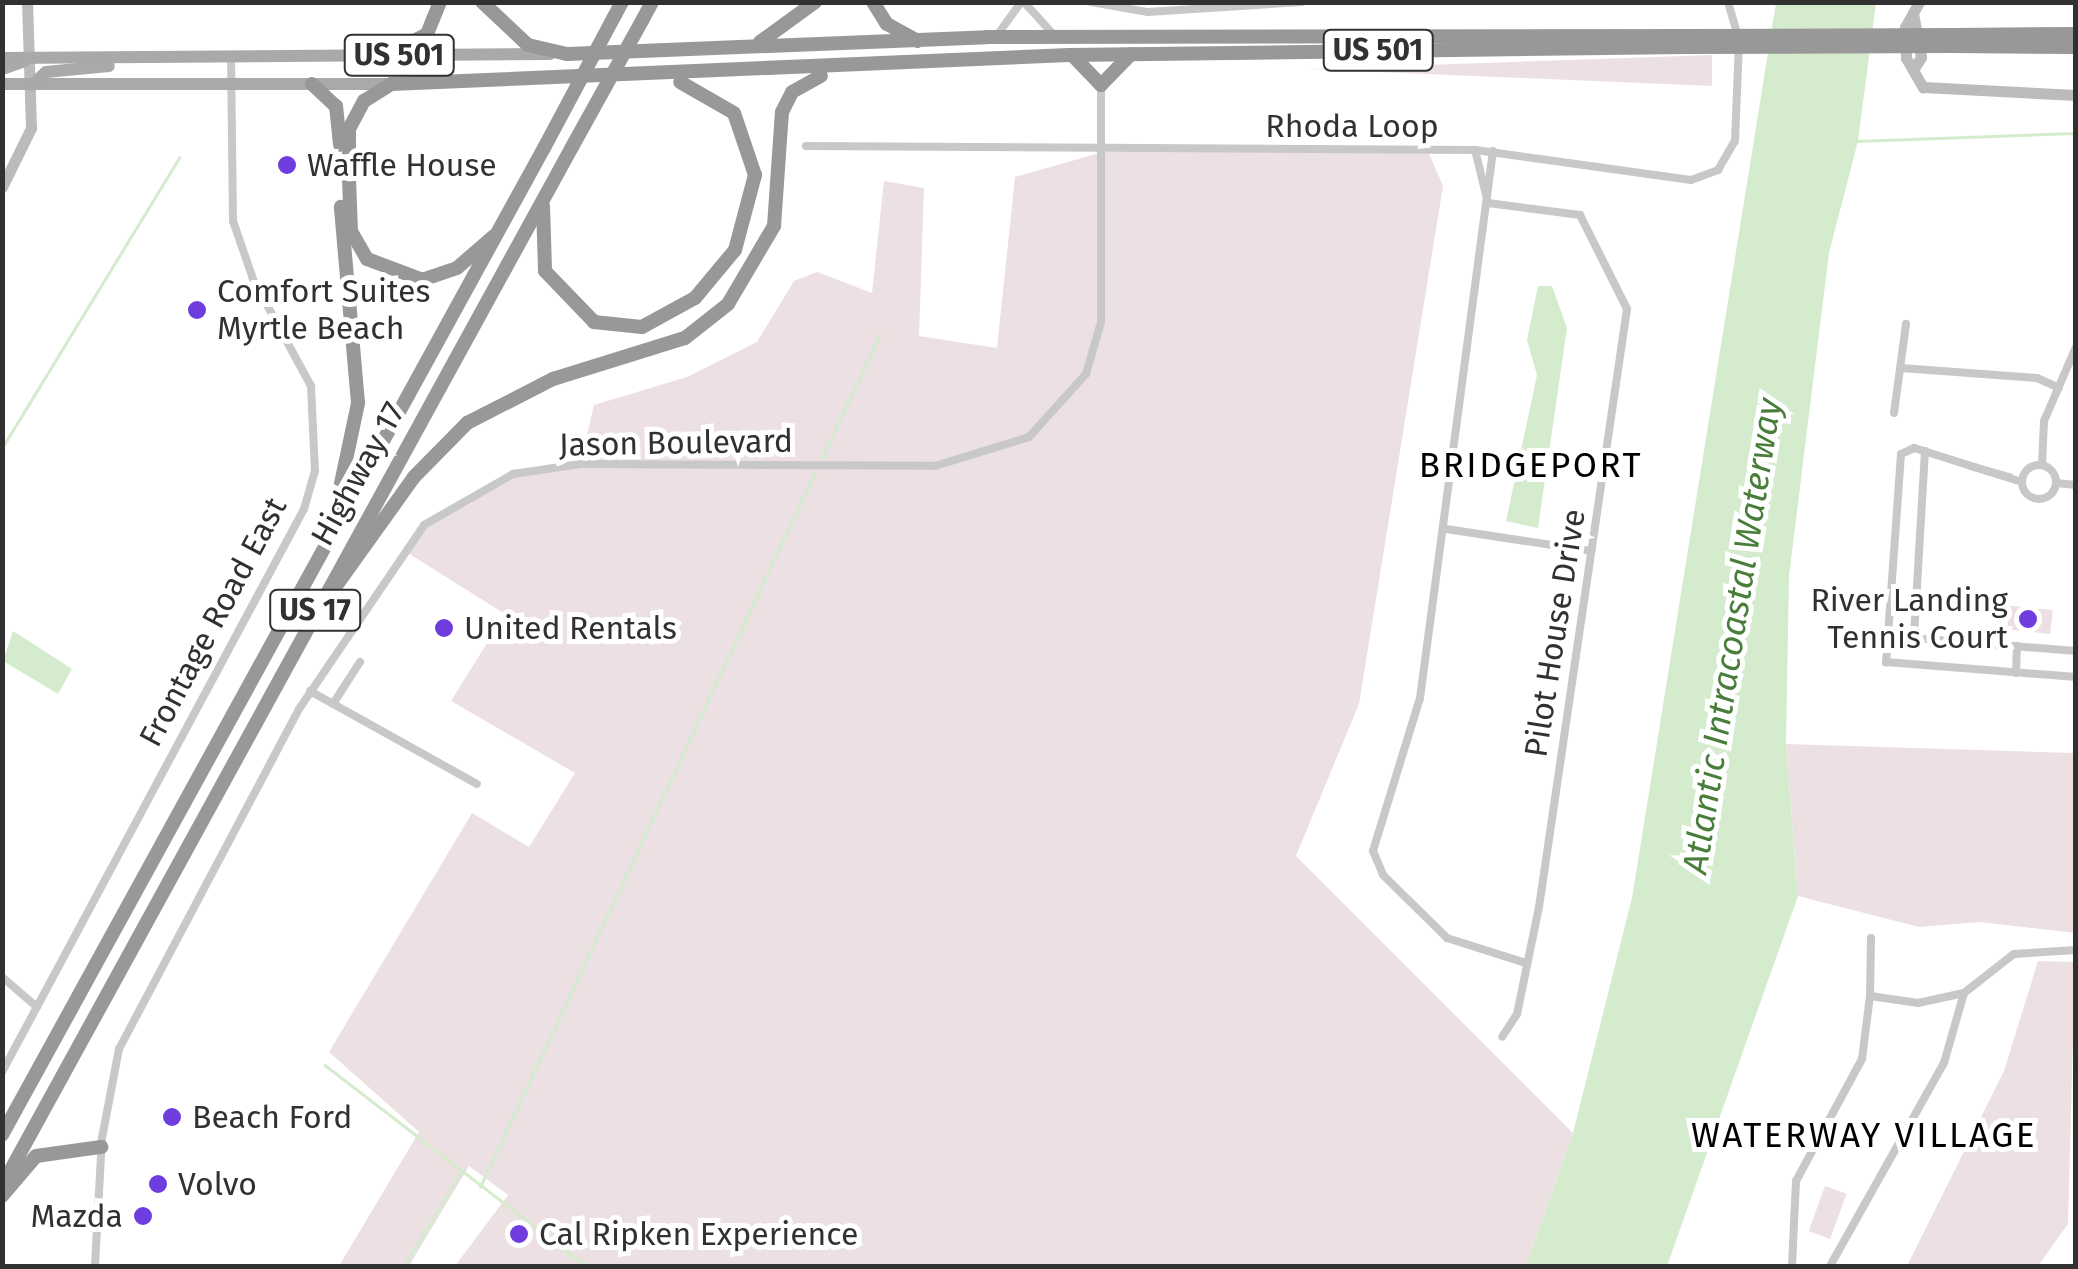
<!DOCTYPE html>
<style>
body{margin:0}
#map{position:relative;width:2078px;height:1269px;overflow:hidden;background:#fff;font-family:"Fira Sans",sans-serif}
div>[style]{position:absolute}
[style*='--x']{left:calc(var(--x)*1px);top:calc(var(--y)*1px);width:calc(var(--w)*1px);rotate:calc(var(--a)*1deg)}
.green>*{inset:0;background:#ede0e2;transform-origin:0 0}
.water>*{inset:0;background:#d4eccd}
.stream>*{height:2.5px;margin:-1.25px;padding:0 1.25px;transform-origin:1.25px;border-radius:1.25px;background:#d4eccd}
.street>*{height:8px;margin:-4px;padding:0 4px;transform-origin:4px;border-radius:4px;background:#c8c8c8}
.street>.ring{margin:-4px;padding:0;box-sizing:content-box;background:none;border:8px solid #c8c8c8;border-radius:50%}
.secondary>*{height:11px;margin:-5.5px;padding:0 5.5px;transform-origin:5.5px;border-radius:5.5px;background:#bbb}
.primary>*{height:12px;margin:-6px;padding:0 6px;transform-origin:6px;border-radius:6px;background:#a9a9a9}
.highway>*{height:14px;margin:-7px;padding:0 7px;transform-origin:7px;border-radius:7px;background:#989898}
.highway-bridge>*{height:14px;margin:-7px;padding:0 7px;transform-origin:7px;border-radius:7px;background:#989898}
.dots>*{width:28px;height:28px;translate:-50% -50%;box-sizing:border-box;border:5px solid #fff;border-radius:50%}
span{translate:-50% -50%;white-space:nowrap;text-align:center;line-height:1.15;-webkit-text-stroke:10px #fff;paint-order:stroke}
.shield-label span{padding:2px 8px;background:#fff;border:2px solid;border-radius:8px;-webkit-text-stroke-width:0}
.shield-label{font-size:30px;color:#313131;font-weight:700}
.street-label{font-size:32px;color:#313131}
.poi-label{font-size:32px;color:#313131}
.left{translate:0 -50%;text-align:left}
.right{translate:-100% -50%;text-align:right}
.neighbourhood-label{font-size:35px;color:#000;letter-spacing:2.5px}
.water-label{font-size:35px;color:#497e3a;font-style:italic}
.frame{position:absolute;inset:0;border:5px solid #313131;pointer-events:none}
</style>
<div id="map">
<div class="green">
<div style="clip-path:polygon(1712px 55px,1712px 86px,1309px 69px)"></div>
<div style="clip-path:polygon(1428px 151px,1443px 186px,1359px 704px,1296px 856px,1573px 1133px,1526px 1266px,455px 1266px,508px 1195px,469px 1166px,409px 1266px,339px 1266px,419px 1132px,329px 1052px,472px 813px,529px 847px,575px 773px,451px 701px,505px 614px,403px 550px,424px 525px,513px 474px,580px 464px,594px 405px,687px 377px,757px 342px,794px 281px,817px 272px,872px 293px,884px 181px,924px 188px,919px 336px,997px 348px,1015px 177px,1103px 152px)"></div>
<div style="left:2004px;top:605px;width:49px;height:24px;rotate:6deg"></div>
<div style="clip-path:polygon(1786px 744px,2075px 753px,2075px 933px,1980px 922px,1919px 927px,1798px 896px)"></div>
<div style="clip-path:polygon(2038px 961px,2075px 962px,2068px 1224px,2038px 1266px,1907px 1266px,2004px 1071px)"></div>
<div style="left:1825px;top:1186px;width:23px;height:48px;rotate:20deg"></div>
</div>
<div class="water">
<div style="clip-path:polygon(1776px 3px,1876px 3px,1858px 141px,1829px 253px,1789px 576px,1786px 744px,1798px 896px,1667px 1266px,1526px 1266px,1573px 1133px,1632px 898px)"></div>
<div style="clip-path:polygon(1538px 286px,1552px 286px,1567px 328px,1538px 528px,1506px 521px,1537px 375px,1527px 340px)"></div>
<div style="clip-path:polygon(13px 631px,72px 669px,58px 694px,3px 661px)"></div>
</div>
<div class="stream">
<div style="--x:1857;--y:141;--w:219;--a:-2.1"></div>
<div style="--x:2;--y:448;--w:340;--a:-58.6"></div>
<div style="--x:822;--y:458;--w:135;--a:-65"></div>
<div style="--x:325;--y:1065;--w:329;--a:37.6"></div>
<div style="--x:480;--y:1187;--w:790;--a:-64.9"></div>
<div style="--x:404;--y:1266;--w:108;--a:-58.7"></div>
</div>
<div class="street">
<div style="--x:1024;--y:2;--w:42;--a:47.9"></div>
<div style="--x:1091;--y:2;--w:58;--a:10"></div>
<div style="--x:1148;--y:12;--w:154;--a:-3.7"></div>
<div style="--x:998;--y:34;--w:39;--a:-54"></div>
<div style="--x:806;--y:146;--w:669;--a:0.34"></div>
<div style="--x:1475;--y:150;--w:218;--a:7.9"></div>
<div style="--x:1691;--y:180;--w:29;--a:-20"></div>
<div style="--x:1718;--y:170;--w:34;--a:-60"></div>
<div style="--x:1735;--y:141;--w:101;--a:-87.7"></div>
<div style="--x:1739;--y:40;--w:40;--a:-106"></div>
<div style="--x:1475;--y:150;--w:55;--a:76.2"></div>
<div style="--x:1493;--y:151;--w:552;--a:97.6"></div>
<div style="--x:1420;--y:698;--w:160;--a:107.1"></div>
<div style="--x:1373;--y:851;--w:26;--a:67"></div>
<div style="--x:1383;--y:875;--w:90;--a:44.5"></div>
<div style="--x:1447;--y:938;--w:83;--a:17.6"></div>
<div style="--x:1488;--y:203;--w:93;--a:7.4"></div>
<div style="--x:1580;--y:215;--w:105;--a:63.4"></div>
<div style="--x:1627;--y:309;--w:604;--a:98.37"></div>
<div style="--x:1539;--y:907;--w:109;--a:101.6"></div>
<div style="--x:1517;--y:1014;--w:27;--a:123"></div>
<div style="--x:1901;--y:368;--w:136;--a:4.2"></div>
<div style="--x:2037;--y:378;--w:24;--a:24"></div>
<div style="--x:1894;--y:413;--w:90;--a:-82.3"></div>
<div style="--x:1925;--y:451;--w:187;--a:93.4"></div>
<div style="--x:1914;--y:638;--w:163;--a:4.6"></div>
<div style="--x:2042;--y:465;--w:44;--a:-87.4"></div>
<div style="--x:2044;--y:421;--w:81;--a:-66.6"></div>
<div class="ring" style="left:2022px;top:465px;width:26px;height:26px"></div>
<div style="--x:1970;--y:466;--w:41;--a:15.8"></div>
<div style="--x:2022;--y:482;--w:113;--a:-162.5"></div>
<div style="--x:1914;--y:448;--w:14;--a:155"></div>
<div style="--x:1901;--y:454;--w:209;--a:94.1"></div>
<div style="--x:1886;--y:662;--w:191;--a:4.5"></div>
<div style="--x:2056;--y:483;--w:20;--a:6"></div>
<div style="--x:1446;--y:529;--w:147;--a:8.6"></div>
<div style="--x:1888;--y:637;--w:26;--a:2"></div>
<div style="--x:2016;--y:673;--w:27;--a:-88"></div>
<div style="--x:310;--y:691;--w:191;--a:29.1"></div>
<div style="--x:333;--y:704;--w:50;--a:-57.3"></div>
<div style="--x:2;--y:977;--w:46;--a:40.6"></div>
<div style="--x:1870;--y:996;--w:58;--a:-89"></div>
<div style="--x:2;--y:1072;--w:639;--a:-61.79"></div>
<div style="--x:304;--y:509;--w:40;--a:-74"></div>
<div style="--x:315;--y:471;--w:85;--a:-92.7"></div>
<div style="--x:311;--y:386;--w:122;--a:-118.5"></div>
<div style="--x:253;--y:279;--w:61;--a:-109"></div>
<div style="--x:233;--y:221;--w:165;--a:-90.7"></div>
<div style="--x:95;--y:1266;--w:128;--a:-86.9"></div>
<div style="--x:102;--y:1138;--w:91;--a:-79.2"></div>
<div style="--x:119;--y:1049;--w:385;--a:-62.1"></div>
<div style="--x:299;--y:709;--w:222;--a:-55.8"></div>
<div style="--x:424;--y:525;--w:103;--a:-29.8"></div>
<div style="--x:513;--y:474;--w:68;--a:-8.5"></div>
<div style="--x:580;--y:464;--w:355;--a:0.3"></div>
<div style="--x:935;--y:466;--w:98;--a:-17.1"></div>
<div style="--x:1029;--y:437;--w:85;--a:-47.9"></div>
<div style="--x:1086;--y:374;--w:54;--a:-73.9"></div>
<div style="--x:1101;--y:322;--w:237;--a:-90"></div>
<div style="--x:1792;--y:1266;--w:85;--a:-87.3"></div>
<div style="--x:1796;--y:1181;--w:139;--a:-61.6"></div>
<div style="--x:1862;--y:1059;--w:64;--a:-82.8"></div>
<div style="--x:1870;--y:996;--w:49;--a:8.3"></div>
<div style="--x:1918;--y:1003;--w:47;--a:-12.3"></div>
<div style="--x:1830;--y:1266;--w:233;--a:-60.7"></div>
<div style="--x:1944;--y:1063;--w:73;--a:-74.1"></div>
<div style="--x:1964;--y:993;--w:63;--a:-38"></div>
<div style="--x:2014;--y:954;--w:62;--a:-3.7"></div>
</div>
<div class="secondary">
<div style="--x:1919;--y:2;--w:29;--a:119"></div>
<div style="--x:1905;--y:27;--w:31;--a:88"></div>
<div style="--x:1906;--y:58;--w:34;--a:60"></div>
<div style="--x:1923;--y:87;--w:153;--a:3"></div>
<div style="--x:1913;--y:70;--w:15;--a:-58"></div>
<div style="--x:1921;--y:57;--w:45;--a:-100.3"></div>
<div style="--x:2;--y:187;--w:66;--a:-63.8"></div>
<div style="--x:31;--y:128;--w:126;--a:-91.8"></div>
</div>
<div class="primary">
<div style="--x:2;--y:58;--w:548;--a:-0.42"></div>
<div style="--x:2;--y:69;--w:24;--a:-19"></div>
<div style="--x:2;--y:84;--w:389;--a:0"></div>
<div style="--x:32;--y:85;--w:19;--a:-43"></div>
<div style="--x:46;--y:72;--w:63;--a:-5.4"></div>
</div>
<div class="highway">
<div style="--x:482;--y:2;--w:63;--a:43.1"></div>
<div style="--x:528;--y:45;--w:40;--a:13"></div>
<div style="--x:567;--y:54;--w:420;--a:-2.3"></div>
<div style="--x:987;--y:37;--w:701;--a:-0.08"></div>
<div style="--x:873;--y:2;--w:26;--a:58"></div>
<div style="--x:887;--y:24;--w:35;--a:29"></div>
<div style="--x:614;--y:17;--w:17;--a:-62"></div>
<div style="--x:643;--y:19;--w:19;--a:-62"></div>
<div style="--x:1952;--y:35;--w:124;--a:-0.5"></div>
<div style="--x:760;--y:42;--w:68;--a:-36"></div>
<div style="--x:1951;--y:46;--w:125;--a:0.5"></div>
<div style="--x:387;--y:55;--w:45;--a:-27.7"></div>
<div style="--x:427;--y:34;--w:35;--a:-68"></div>
<div style="--x:1074;--y:57;--w:39;--a:46"></div>
<div style="--x:312;--y:84;--w:33;--a:43"></div>
<div style="--x:336;--y:106;--w:39;--a:84"></div>
<div style="--x:1101;--y:85;--w:43;--a:-45.9"></div>
<div style="--x:543;--y:206;--w:65;--a:88.2"></div>
<div style="--x:545;--y:271;--w:71;--a:46.1"></div>
<div style="--x:594;--y:322;--w:48;--a:5.9"></div>
<div style="--x:642;--y:327;--w:60;--a:-28.7"></div>
<div style="--x:695;--y:298;--w:62;--a:-50.2"></div>
<div style="--x:735;--y:250;--w:78;--a:-75.1"></div>
<div style="--x:755;--y:175;--w:65;--a:-108.7"></div>
<div style="--x:734;--y:113;--w:62;--a:-150.1"></div>
<div style="--x:494;--y:236;--w:49;--a:139.1"></div>
<div style="--x:457;--y:268;--w:36;--a:161"></div>
<div style="--x:423;--y:280;--w:60;--a:-159.4"></div>
<div style="--x:367;--y:259;--w:32;--a:-120"></div>
<div style="--x:351;--y:231;--w:53;--a:-92.2"></div>
<div style="--x:349;--y:178;--w:49;--a:-90"></div>
<div style="--x:349;--y:129;--w:32;--a:-62"></div>
<div style="--x:364;--y:101;--w:32;--a:-32"></div>
<div style="--x:391;--y:84;--w:679;--a:-2.45"></div>
<div style="--x:1069;--y:55;--w:618;--a:-0.74"></div>
<div style="--x:333;--y:521;--w:121;--a:-78"></div>
<div style="--x:358;--y:403;--w:197;--a:-95"></div>
<div style="--x:336;--y:586;--w:134;--a:-54.4"></div>
<div style="--x:414;--y:477;--w:76;--a:-45.5"></div>
<div style="--x:467;--y:423;--w:97;--a:-27.1"></div>
<div style="--x:553;--y:379;--w:138;--a:-17.3"></div>
<div style="--x:685;--y:338;--w:55;--a:-38.3"></div>
<div style="--x:728;--y:304;--w:91;--a:-59.5"></div>
<div style="--x:774;--y:226;--w:114;--a:-86"></div>
<div style="--x:782;--y:112;--w:22;--a:-63"></div>
<div style="--x:792;--y:92;--w:33;--a:-29"></div>
<div style="--x:2;--y:1135;--w:1126;--a:-61.23"></div>
<div style="--x:2;--y:1186;--w:1185;--a:-61.25"></div>
<div style="--x:2;--y:1196;--w:52;--a:-49.6"></div>
<div style="--x:36;--y:1156;--w:66;--a:-7.9"></div>
</div>
<div class="highway-bridge">
<div style="--x:1688;--y:36;--w:264;--a:-0.2"></div>
<div style="--x:1687;--y:47;--w:264;--a:-0.2"></div>
<div style="--x:572;--y:147;--w:146;--a:-61"></div>
<div style="--x:544;--y:148;--w:149;--a:-61.9"></div>
</div>
<div class="dots">
<div style="left:287px;top:165px;background:#6f3cde"></div>
<div style="left:197px;top:310px;background:#6f3cde"></div>
<div style="left:2028px;top:619px;background:#6f3cde"></div>
<div style="left:444px;top:628px;background:#6f3cde"></div>
<div style="left:172px;top:1117px;background:#6f3cde"></div>
<div style="left:158px;top:1184px;background:#6f3cde"></div>
<div style="left:143px;top:1216px;background:#6f3cde"></div>
<div style="left:519px;top:1234px;background:#6f3cde"></div>
</div>
<div class="shield-label">
<span style="left:1378px;top:50px">US 501</span>
<span style="left:399px;top:55px">US 501</span>
<span style="left:315px;top:610px">US 17</span>
</div>
<div class="street-label">
<span style="left:1352px;top:126px">Rhoda Loop</span>
<span style="left:676px;top:443px;rotate:-1deg">Jason Boulevard</span>
<span style="left:358px;top:474px;rotate:-61deg">Highway 17</span>
<span style="left:213px;top:622px;rotate:-62deg">Frontage Road East</span>
<span style="left:1555px;top:633px;rotate:-81deg">Pilot House Drive</span>
</div>
<div class="poi-label">
<span class="left" style="left:307px;top:165px">Waffle House</span>
<span class="left" style="left:217px;top:310px">Comfort Suites<br>Myrtle Beach</span>
<span class="right" style="left:2008px;top:619px">River Landing<br>Tennis Court</span>
<span class="left" style="left:464px;top:628px">United Rentals</span>
<span class="left" style="left:192px;top:1117px">Beach Ford</span>
<span class="left" style="left:178px;top:1184px">Volvo</span>
<span class="right" style="left:123px;top:1216px">Mazda</span>
<span class="left" style="left:539px;top:1234px">Cal Ripken Experience</span>
</div>
<div class="neighbourhood-label">
<span style="left:1531px;top:465px">BRIDGEPORT</span>
<span style="left:1864px;top:1135px">WATERWAY VILLAGE</span>
</div>
<div class="water-label">
<span style="left:1732px;top:636px;rotate:-81deg">Atlantic Intracoastal Waterway</span>
</div>
<div class="frame"></div>
</div>
